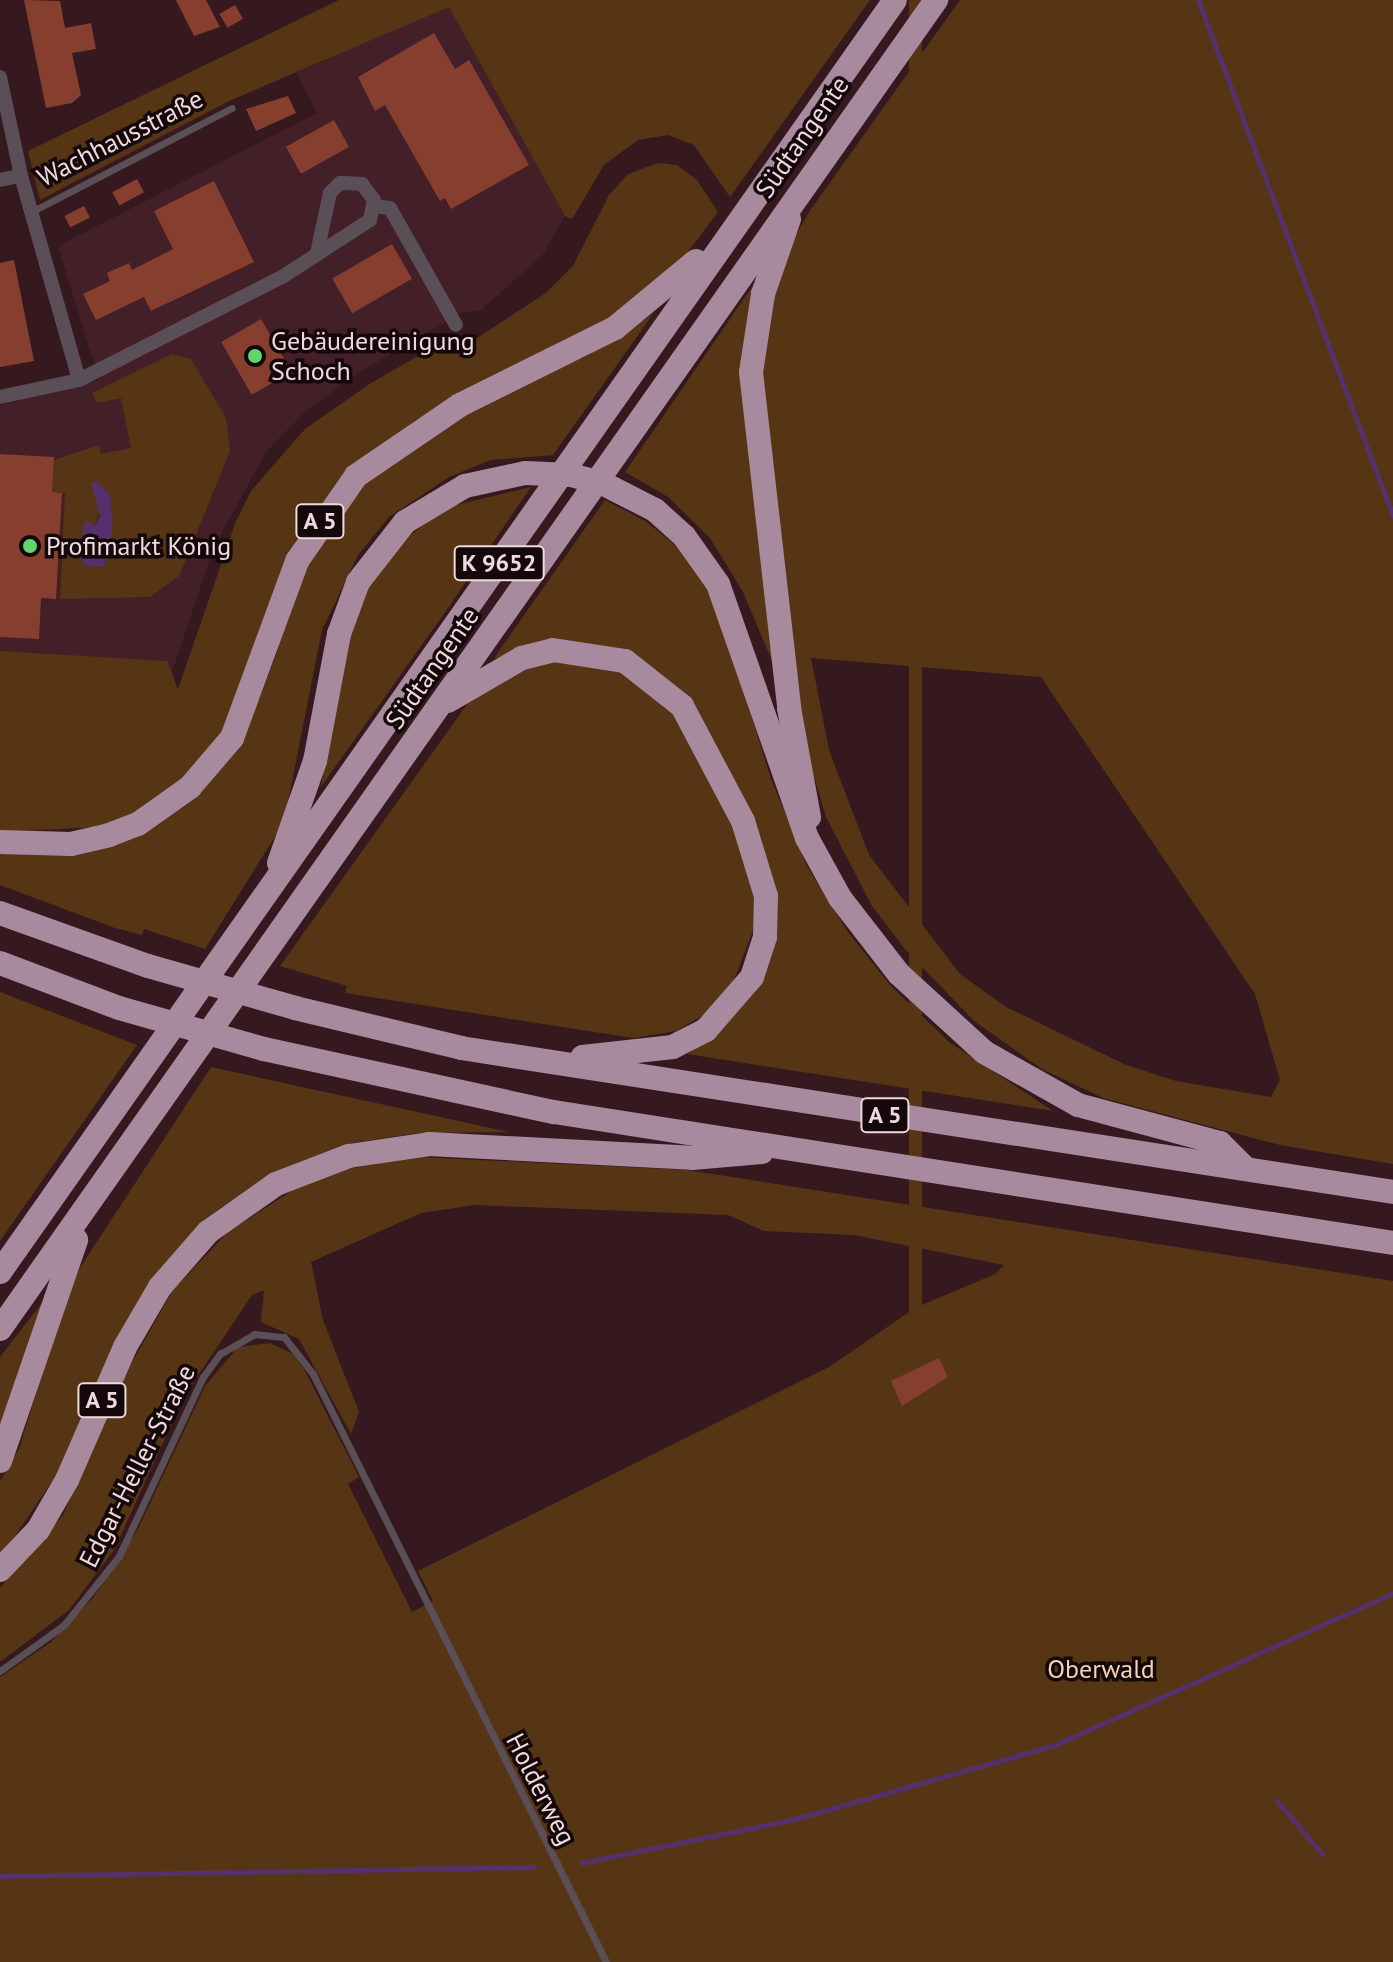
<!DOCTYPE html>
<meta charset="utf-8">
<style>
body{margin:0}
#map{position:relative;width:1393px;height:1962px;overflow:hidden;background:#35191f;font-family:"PT Sans",sans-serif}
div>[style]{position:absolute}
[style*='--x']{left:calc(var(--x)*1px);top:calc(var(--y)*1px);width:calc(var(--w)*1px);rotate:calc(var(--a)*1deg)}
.built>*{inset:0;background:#431f27}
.green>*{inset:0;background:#563515;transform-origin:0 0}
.water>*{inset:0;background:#55316b}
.stream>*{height:5px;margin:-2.5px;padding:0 2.5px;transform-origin:2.5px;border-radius:2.5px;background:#55316b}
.building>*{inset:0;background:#863f2e;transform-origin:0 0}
.lane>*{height:7px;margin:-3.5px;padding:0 3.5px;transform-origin:3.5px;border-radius:3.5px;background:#5b4f57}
.street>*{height:14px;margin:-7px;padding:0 7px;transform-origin:7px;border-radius:7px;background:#5b4f57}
.highway>*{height:24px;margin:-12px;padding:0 12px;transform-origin:12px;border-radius:12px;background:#a88a9e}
.highway-bridge>*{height:24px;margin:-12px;padding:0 12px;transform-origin:12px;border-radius:12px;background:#a88a9e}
.dots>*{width:22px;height:22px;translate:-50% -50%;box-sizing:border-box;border:4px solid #15080b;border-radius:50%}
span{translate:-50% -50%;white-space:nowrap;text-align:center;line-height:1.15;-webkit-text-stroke:7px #15080b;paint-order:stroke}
.shield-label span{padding:2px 6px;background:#15080b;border:2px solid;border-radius:6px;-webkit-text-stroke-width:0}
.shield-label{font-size:24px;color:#eedadd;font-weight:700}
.street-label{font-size:26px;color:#eedadd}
.poi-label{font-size:26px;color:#eedadd}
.left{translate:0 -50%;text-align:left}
.park-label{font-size:26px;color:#f3d2b6}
</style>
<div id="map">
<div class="built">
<div style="clip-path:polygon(449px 6px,565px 216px,542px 256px,481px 310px,461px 313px,358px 373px,304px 413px,266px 452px,214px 547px,170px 678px,0 670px,0 405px,99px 380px,58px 246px,317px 113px,296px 73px)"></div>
</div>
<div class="green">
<div style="clip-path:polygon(339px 0,870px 0,730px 197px,694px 145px,668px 135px,638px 140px,604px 165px,572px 219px,565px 216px,449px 7px,229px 101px,40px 200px,28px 151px)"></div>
<div style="left:909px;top:0;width:13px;height:1581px"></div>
<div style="clip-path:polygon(evenodd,960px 0,1393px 0,1393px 1164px,1280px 1145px,1103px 1098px,1042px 1069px,974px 1021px,905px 949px,872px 906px,826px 817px,806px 749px,763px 415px,762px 335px,793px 240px,809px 212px,960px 0,811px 658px,1041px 677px,1255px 994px,1280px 1080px,1271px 1097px,1176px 1081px,1126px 1065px,1006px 1007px,960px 974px,869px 855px,829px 750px,811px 658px)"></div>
<div style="clip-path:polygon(658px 163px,677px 165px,697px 180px,718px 212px,681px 261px,620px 316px,416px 420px,346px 473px,290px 554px,230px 724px,191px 775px,131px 815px,99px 827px,0 832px,0 651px,167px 661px,178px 689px,236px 521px,251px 491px,305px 429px,371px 383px,443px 342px,471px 342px,546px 293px,573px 266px,609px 195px,628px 174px)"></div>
<div style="clip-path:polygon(756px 281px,775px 668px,743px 592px,710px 538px,668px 497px,625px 472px)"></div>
<div style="clip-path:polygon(653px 314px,553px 455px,491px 460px,449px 477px,389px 517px,358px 555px,322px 630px,284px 822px,205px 949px,144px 929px,142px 935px,115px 928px,0 885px,0 849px,105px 843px,244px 737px,277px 653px,292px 590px,341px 500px,486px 400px,587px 356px)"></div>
<div style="clip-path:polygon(evenodd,172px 354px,191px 359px,226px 418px,230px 451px,179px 576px,150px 597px,60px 599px,65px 493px,52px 492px,54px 460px,99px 445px,101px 454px,131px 448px,121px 398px,97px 403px,92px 393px,172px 354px,95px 494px,113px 526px,86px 566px,80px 558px,88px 549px,88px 524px,95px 526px,101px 506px,95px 494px)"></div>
<div style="clip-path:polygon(531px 487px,448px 608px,321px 787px,345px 632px,384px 555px,447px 507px)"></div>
<div style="clip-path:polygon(605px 500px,647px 522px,687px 555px,717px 605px,771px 779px,807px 866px,848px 932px,890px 985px,949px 1042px,1053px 1111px,687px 1054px,716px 1034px,749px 995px,777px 903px,647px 663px,494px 658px)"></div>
<div style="clip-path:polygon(566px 659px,629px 674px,670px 704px,723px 803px,753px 875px,757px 920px,732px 985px,704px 1015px,676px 1031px,633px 1038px,345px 993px,347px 986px,280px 966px,468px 703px,510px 672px)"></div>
<div style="clip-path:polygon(0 992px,137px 1045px,0 1241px)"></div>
<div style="clip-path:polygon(211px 1067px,509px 1132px,418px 1133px,353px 1143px,297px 1163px,221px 1207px,192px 1233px,135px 1306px,65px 1462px,0 1558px,0 1481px,19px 1449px,70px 1283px)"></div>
<div style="clip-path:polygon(418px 1157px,687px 1170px,1393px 1281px,1393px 1962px,0 1962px,0 1677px,51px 1642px,93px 1598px,138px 1529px,205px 1386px,238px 1347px,270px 1343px,293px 1354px,305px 1371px,359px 1477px,348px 1484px,412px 1612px,433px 1601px,418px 1571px,829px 1367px,915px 1308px,995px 1274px,1004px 1265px,854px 1235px,764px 1231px,728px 1215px,475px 1205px,421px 1213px,311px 1262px,323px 1320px,359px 1412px,351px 1434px,299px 1339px,261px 1322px,264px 1290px,252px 1295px,185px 1395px,114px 1550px,69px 1610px,0 1662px,0 1588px,63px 1515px,131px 1364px,173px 1290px,228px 1232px,296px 1188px,347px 1169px)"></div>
<div style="clip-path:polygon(41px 1304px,42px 1306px,0 1445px,0 1357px)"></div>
</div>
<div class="water">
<div style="clip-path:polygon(97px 481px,110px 495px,113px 526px,104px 567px,86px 566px,80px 558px,88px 549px,81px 544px,85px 520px,95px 526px,100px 516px,91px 483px)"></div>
</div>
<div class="stream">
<div style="--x:1198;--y:0;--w:552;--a:69.3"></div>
<div style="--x:1277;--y:1801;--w:70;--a:49.7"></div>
<div style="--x:581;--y:1863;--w:218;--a:-11.6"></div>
<div style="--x:795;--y:1819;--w:270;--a:-15.9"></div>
<div style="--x:1055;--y:1745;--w:371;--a:-24.2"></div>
<div style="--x:0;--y:1876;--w:534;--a:-0.97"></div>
</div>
<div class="building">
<div style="clip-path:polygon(24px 0,60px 1px,65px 28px,91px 23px,96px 49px,72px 53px,81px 95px,72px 103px,46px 108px)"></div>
<div style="clip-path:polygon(176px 0,206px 0,220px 27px,194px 36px)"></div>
<div style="left:235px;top:5px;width:16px;height:18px;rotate:60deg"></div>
<div style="clip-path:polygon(434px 33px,455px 69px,469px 60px,529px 165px,451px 209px,445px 198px,440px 201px,385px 105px,375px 111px,358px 77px)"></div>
<div style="clip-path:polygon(288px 96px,296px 113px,256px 131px,246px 109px)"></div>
<div style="left:334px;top:120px;width:31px;height:55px;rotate:61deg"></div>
<div style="left:137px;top:179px;width:15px;height:28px;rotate:62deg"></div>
<div style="clip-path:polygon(214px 181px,254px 262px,151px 311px,144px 297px,96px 320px,83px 294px,110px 281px,107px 273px,129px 263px,132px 270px,173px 249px,154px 211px)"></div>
<div style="left:84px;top:206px;width:13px;height:22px;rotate:63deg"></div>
<div style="left:392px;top:244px;width:40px;height:69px;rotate:60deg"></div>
<div style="clip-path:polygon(14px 260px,34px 361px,0 367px,0 263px)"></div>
<div style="left:261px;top:319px;width:61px;height:46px;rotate:60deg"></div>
<div style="clip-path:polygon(0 454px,54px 457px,52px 492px,62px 493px,56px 599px,41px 598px,39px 639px,0 637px)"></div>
<div style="clip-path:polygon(939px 1358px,948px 1377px,902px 1406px,891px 1381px)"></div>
</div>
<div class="lane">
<div style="--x:31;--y:212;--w:226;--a:-27.4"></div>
<div style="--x:0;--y:1671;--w:79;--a:-35.7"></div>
<div style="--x:64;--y:1625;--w:88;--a:-51.4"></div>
<div style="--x:119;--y:1556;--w:198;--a:-64.9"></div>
<div style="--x:203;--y:1377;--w:29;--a:-54"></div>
<div style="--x:220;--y:1354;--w:39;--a:-30"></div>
<div style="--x:254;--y:1334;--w:30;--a:6"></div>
<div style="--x:284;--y:1337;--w:47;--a:51.9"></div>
<div style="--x:313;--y:1374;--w:657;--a:63.51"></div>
</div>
<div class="street">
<div style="--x:0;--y:77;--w:101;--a:78"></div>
<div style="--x:21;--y:176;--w:212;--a:74.1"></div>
<div style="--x:0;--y:180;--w:21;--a:-11"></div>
<div style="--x:375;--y:206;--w:15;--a:8"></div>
<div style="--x:390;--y:208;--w:134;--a:60.6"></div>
<div style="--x:0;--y:397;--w:81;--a:-12.1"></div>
<div style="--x:79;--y:380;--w:228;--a:-26.9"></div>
<div style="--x:282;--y:277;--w:105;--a:-32.9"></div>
<div style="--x:370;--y:220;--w:20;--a:-79"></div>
<div style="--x:374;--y:200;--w:20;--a:-127"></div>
<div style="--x:362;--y:184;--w:22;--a:-177"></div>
<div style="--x:340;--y:183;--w:14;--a:135"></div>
<div style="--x:330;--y:193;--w:61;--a:102.2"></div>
</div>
<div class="highway">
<div style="--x:789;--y:219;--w:79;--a:109.1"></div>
<div style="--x:763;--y:294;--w:79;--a:98.7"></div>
<div style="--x:751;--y:372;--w:338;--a:83.5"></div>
<div style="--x:789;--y:708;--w:111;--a:79.6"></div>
<div style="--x:655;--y:510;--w:39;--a:42"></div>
<div style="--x:684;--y:536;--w:59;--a:54.7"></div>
<div style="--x:718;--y:584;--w:269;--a:70.7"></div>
<div style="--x:807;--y:838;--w:68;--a:61.2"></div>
<div style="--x:840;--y:898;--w:96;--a:52.2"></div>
<div style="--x:899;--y:974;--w:115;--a:42.5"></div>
<div style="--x:984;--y:1052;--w:108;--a:29.4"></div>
<div style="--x:1078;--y:1105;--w:147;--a:15"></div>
<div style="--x:1220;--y:1143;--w:35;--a:45"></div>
<div style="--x:448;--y:701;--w:86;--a:-30.2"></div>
<div style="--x:522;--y:658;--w:32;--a:-14"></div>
<div style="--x:553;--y:650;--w:73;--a:8.7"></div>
<div style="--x:625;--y:661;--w:73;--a:38.3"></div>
<div style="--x:682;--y:706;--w:130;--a:62.1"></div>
<div style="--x:743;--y:821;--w:78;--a:73"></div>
<div style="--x:766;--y:896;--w:41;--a:91.4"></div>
<div style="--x:765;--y:937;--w:42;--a:108"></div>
<div style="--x:752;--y:977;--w:70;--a:131"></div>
<div style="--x:706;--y:1030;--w:37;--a:153"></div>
<div style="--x:673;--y:1047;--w:91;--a:173.7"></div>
<div style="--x:0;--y:842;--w:71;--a:1.6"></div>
<div style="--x:71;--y:844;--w:39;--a:-13"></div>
<div style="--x:109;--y:835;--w:31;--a:-21"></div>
<div style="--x:138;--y:824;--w:64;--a:-35.4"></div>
<div style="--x:190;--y:787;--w:65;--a:-49.4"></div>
<div style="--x:232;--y:738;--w:189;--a:-69.8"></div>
<div style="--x:297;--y:561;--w:103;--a:-55.2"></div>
<div style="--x:356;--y:476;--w:126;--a:-34.3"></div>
<div style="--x:460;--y:405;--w:173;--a:-26.4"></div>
<div style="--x:615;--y:328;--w:105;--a:-39.6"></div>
<div style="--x:279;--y:863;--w:108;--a:-70.6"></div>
<div style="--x:315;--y:761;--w:129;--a:-79.3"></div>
<div style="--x:339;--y:634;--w:55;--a:-69.9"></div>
<div style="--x:358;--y:582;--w:76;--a:-51.9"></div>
<div style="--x:405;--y:522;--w:70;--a:-31"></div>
<div style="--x:0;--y:913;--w:157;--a:19.7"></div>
<div style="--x:0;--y:963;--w:127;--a:20.7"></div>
<div style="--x:295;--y:1008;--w:171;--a:13.5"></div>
<div style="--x:461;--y:1048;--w:943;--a:8.78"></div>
<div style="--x:264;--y:1049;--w:297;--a:12.3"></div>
<div style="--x:554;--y:1112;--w:849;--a:8.87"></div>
<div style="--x:0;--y:1272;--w:1555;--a:-54.87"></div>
<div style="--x:0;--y:1329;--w:1626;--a:-54.84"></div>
<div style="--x:0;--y:1461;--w:234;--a:-71"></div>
<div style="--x:0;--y:1570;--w:55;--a:-46.5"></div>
<div style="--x:38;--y:1530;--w:58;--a:-59.9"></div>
<div style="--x:67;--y:1480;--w:145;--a:-66.4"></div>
<div style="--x:125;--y:1347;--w:69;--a:-59.7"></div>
<div style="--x:160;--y:1287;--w:73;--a:-48.9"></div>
<div style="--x:208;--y:1232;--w:83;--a:-35.2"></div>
<div style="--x:276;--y:1184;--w:78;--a:-21"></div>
<div style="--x:349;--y:1156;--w:81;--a:-8.5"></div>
<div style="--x:429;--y:1144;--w:263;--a:3"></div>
<div style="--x:692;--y:1158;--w:70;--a:-4.9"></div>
</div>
<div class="highway-bridge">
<div style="--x:465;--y:486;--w:61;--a:-12.2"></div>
<div style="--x:525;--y:473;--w:46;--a:2.5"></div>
<div style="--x:571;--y:475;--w:34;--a:15"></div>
<div style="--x:604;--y:484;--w:57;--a:27"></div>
<div style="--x:148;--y:966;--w:153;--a:15.9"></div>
<div style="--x:119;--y:1008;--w:151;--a:15.8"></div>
</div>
<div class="dots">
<div style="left:255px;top:356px;background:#60d56a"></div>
<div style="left:30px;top:546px;background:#60d56a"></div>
</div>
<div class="shield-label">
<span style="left:320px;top:521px">A 5</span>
<span style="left:499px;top:563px">K 9652</span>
<span style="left:885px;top:1115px">A 5</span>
<span style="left:102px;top:1400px">A 5</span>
</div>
<div class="street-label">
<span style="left:802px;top:137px;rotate:-55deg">Südtangente</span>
<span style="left:120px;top:138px;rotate:-27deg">Wachhausstraße</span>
<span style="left:432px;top:668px;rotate:-55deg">Südtangente</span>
<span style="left:137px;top:1466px;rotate:-63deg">Edgar-Heller-Straße</span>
<span style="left:541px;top:1789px;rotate:63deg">Holderweg</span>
</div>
<div class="poi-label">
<span class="left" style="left:271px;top:356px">Gebäudereinigung<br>Schoch</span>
<span class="left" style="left:46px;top:546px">Profimarkt König</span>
</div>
<div class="park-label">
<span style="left:1101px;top:1669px">Oberwald</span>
</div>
</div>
